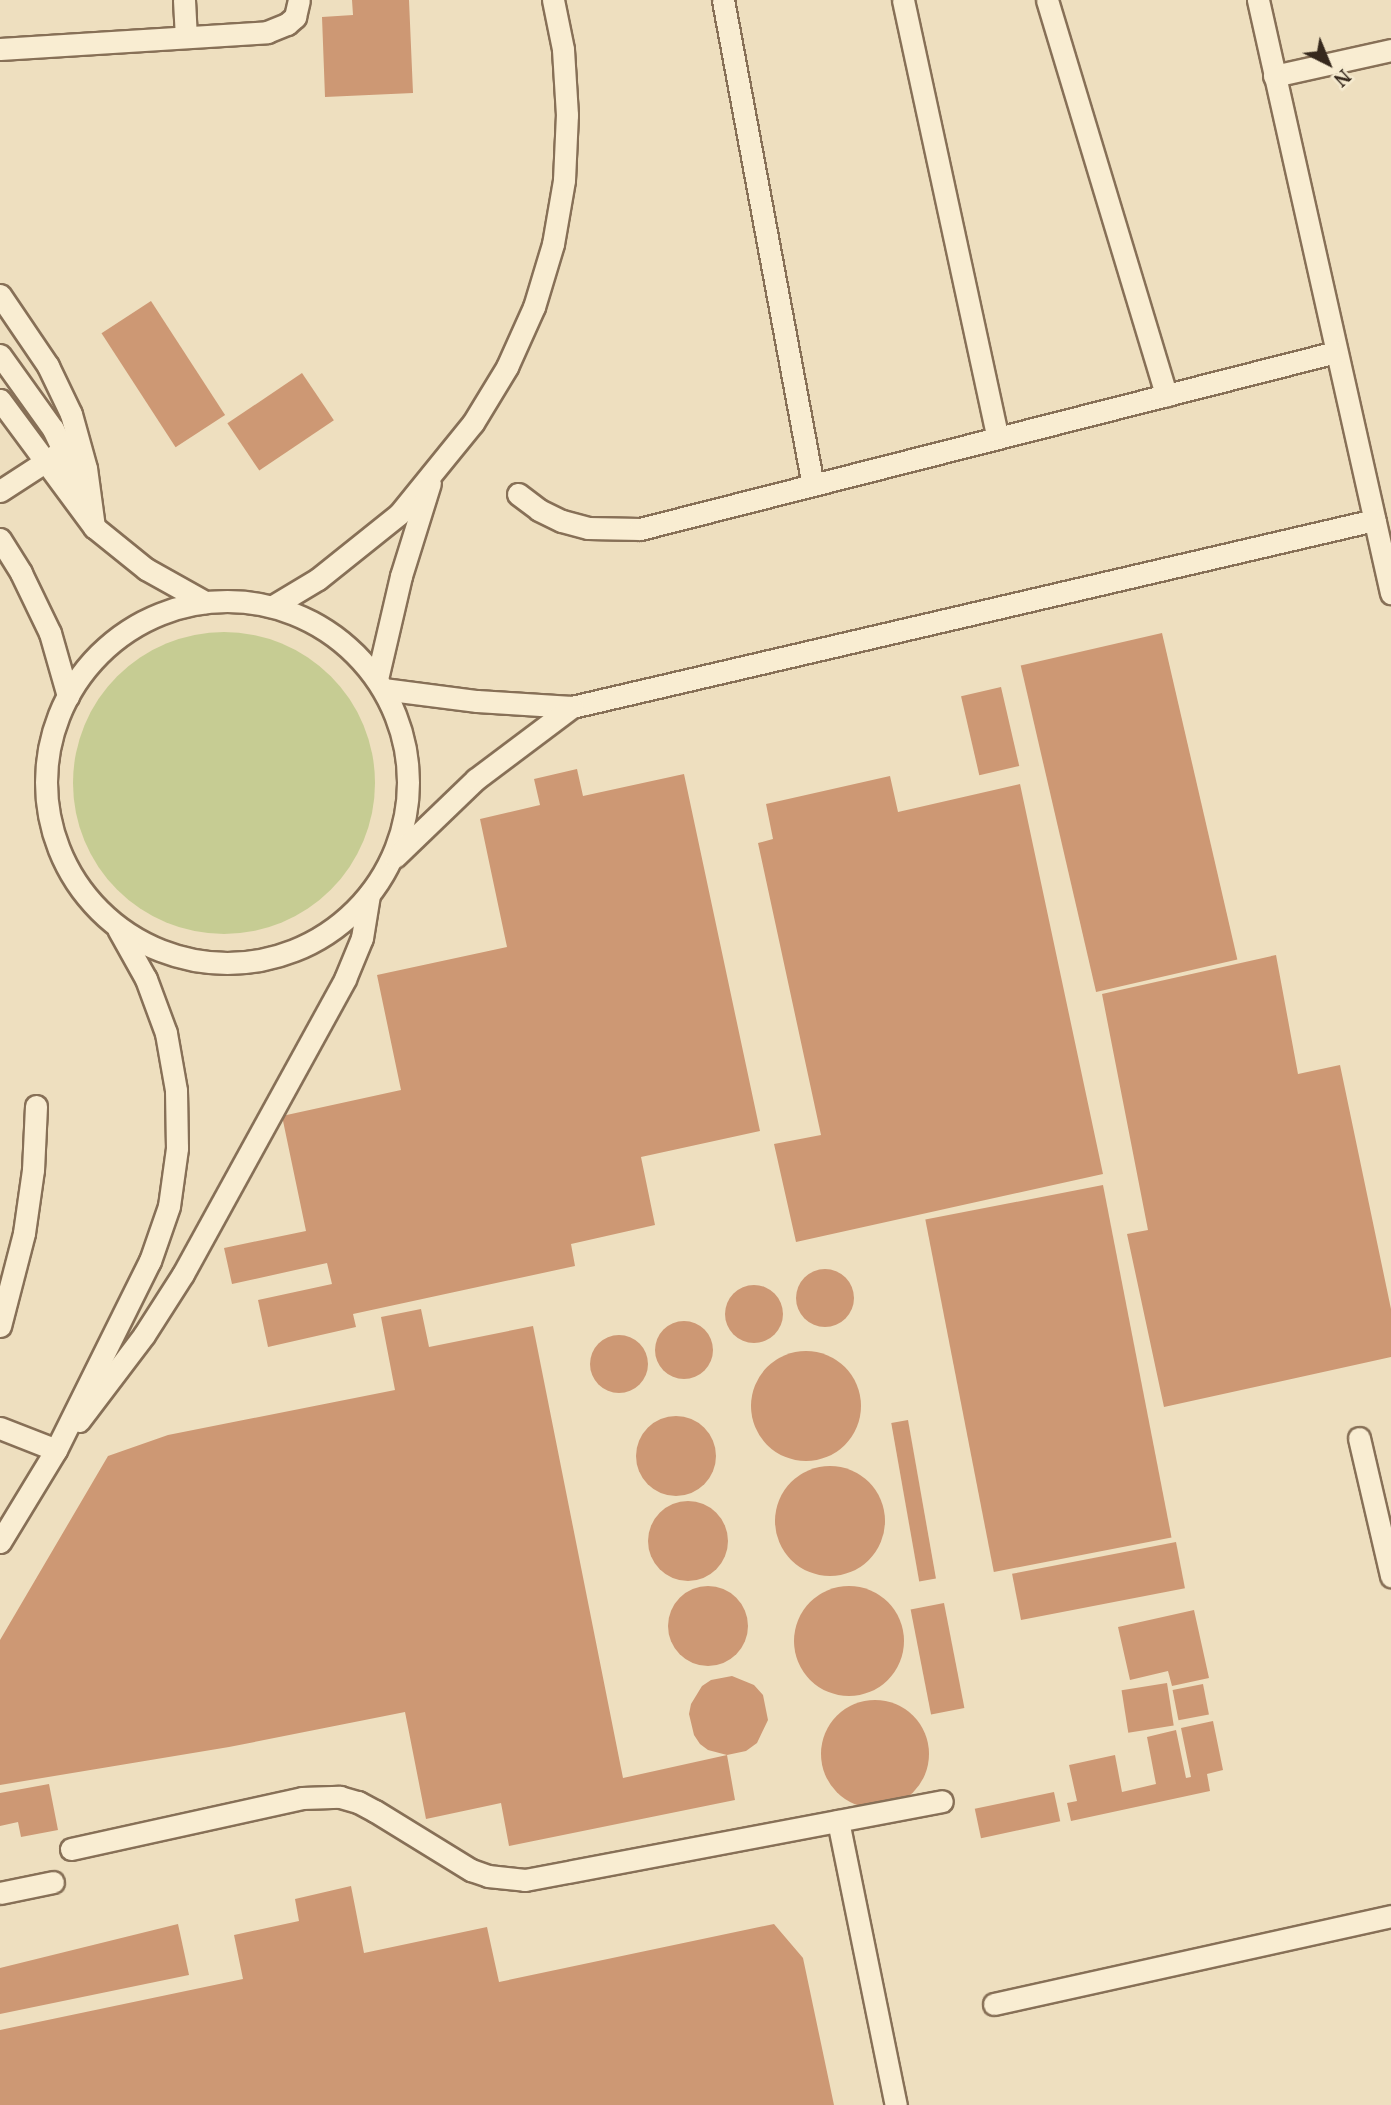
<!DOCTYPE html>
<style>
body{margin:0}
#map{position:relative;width:1391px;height:2105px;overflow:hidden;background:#eedfbf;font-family:"PT Serif",serif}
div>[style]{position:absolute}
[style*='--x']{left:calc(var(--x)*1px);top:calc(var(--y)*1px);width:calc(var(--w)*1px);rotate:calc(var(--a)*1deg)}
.green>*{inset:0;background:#c6cc93}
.round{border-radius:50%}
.building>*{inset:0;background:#cd9874;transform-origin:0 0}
.roads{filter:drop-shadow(2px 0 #877057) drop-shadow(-2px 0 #877057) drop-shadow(0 2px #877057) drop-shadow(0 -2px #877057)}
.lane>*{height:21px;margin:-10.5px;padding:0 10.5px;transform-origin:10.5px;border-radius:10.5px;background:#f9edd2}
.lane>.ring{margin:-10.5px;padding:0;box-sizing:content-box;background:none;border:21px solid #f9edd2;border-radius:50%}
span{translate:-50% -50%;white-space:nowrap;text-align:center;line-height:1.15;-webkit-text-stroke:6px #f5eacf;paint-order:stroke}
.north{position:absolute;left:1293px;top:28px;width:70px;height:70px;-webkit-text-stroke:5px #f5eacf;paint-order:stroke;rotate:137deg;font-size:19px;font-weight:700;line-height:28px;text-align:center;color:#36281c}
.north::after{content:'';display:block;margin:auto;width:24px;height:32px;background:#36281c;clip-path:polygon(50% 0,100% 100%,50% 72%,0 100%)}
</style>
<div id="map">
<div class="green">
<div class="round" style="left:73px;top:632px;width:302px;height:302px"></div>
</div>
<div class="building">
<div style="clip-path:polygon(352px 0,409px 0,413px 93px,325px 97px,322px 17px,353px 15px)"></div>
<div style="left:151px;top:301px;width:136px;height:59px;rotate:57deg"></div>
<div style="left:302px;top:373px;width:57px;height:90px;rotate:56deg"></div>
<div style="left:1162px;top:633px;width:335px;height:145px;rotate:77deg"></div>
<div style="left:1001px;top:687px;width:81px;height:41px;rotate:77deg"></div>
<div style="clip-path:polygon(577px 769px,583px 796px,684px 774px,760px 1131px,641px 1157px,655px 1225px,571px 1244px,575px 1266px,353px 1314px,356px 1327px,268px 1347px,258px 1300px,332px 1284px,327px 1263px,232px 1284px,224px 1248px,306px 1231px,282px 1116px,401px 1090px,377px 975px,507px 947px,480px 819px,540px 805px,534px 779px)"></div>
<div style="clip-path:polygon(890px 776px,898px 812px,1020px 784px,1103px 1174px,796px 1242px,774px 1144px,821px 1135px,758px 843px,773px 839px,766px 804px)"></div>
<div style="clip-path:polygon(1276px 955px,1298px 1074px,1340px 1065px,1391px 1309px,1391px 1357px,1164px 1407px,1127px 1234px,1148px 1230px,1102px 994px)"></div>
<div style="left:1103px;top:1185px;width:359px;height:181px;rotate:79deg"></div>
<div class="round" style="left:796px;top:1269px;width:58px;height:58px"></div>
<div class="round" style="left:725px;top:1285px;width:58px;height:58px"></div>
<div style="clip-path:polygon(421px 1309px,429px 1347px,533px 1326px,623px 1778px,727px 1755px,708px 1750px,700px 1744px,694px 1735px,689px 1714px,691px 1704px,702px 1686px,711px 1680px,732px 1676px,754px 1685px,763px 1695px,768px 1720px,757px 1743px,746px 1751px,727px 1755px,735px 1800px,509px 1846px,501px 1803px,426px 1819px,405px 1712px,229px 1747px,0 1785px,0 1640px,108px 1456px,168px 1435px,395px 1390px,381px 1317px)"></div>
<div class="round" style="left:655px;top:1321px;width:58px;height:58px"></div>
<div class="round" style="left:590px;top:1335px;width:58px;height:58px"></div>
<div class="round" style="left:751px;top:1351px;width:110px;height:110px"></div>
<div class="round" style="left:636px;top:1416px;width:80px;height:80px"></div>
<div style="left:908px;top:1420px;width:161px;height:17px;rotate:80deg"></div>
<div class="round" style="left:775px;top:1466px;width:110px;height:110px"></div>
<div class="round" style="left:648px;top:1501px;width:80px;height:80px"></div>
<div style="left:1176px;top:1542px;width:47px;height:167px;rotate:79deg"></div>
<div class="round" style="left:794px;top:1586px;width:110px;height:110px"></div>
<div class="round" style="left:668px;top:1586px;width:80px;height:80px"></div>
<div style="left:944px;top:1603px;width:107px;height:34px;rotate:79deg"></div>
<div style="clip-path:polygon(1194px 1610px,1209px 1678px,1172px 1686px,1168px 1671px,1130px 1680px,1118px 1627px)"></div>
<div style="left:1167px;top:1683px;width:43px;height:46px;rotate:81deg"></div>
<div style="left:1203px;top:1684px;width:31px;height:31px;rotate:79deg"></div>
<div class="round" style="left:821px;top:1700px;width:108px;height:108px"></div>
<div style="clip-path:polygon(1213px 1721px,1223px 1770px,1207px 1774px,1210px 1791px,1071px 1821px,1067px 1803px,1077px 1801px,1069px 1765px,1115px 1755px,1122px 1792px,1156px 1784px,1147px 1737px,1176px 1730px,1186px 1778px,1191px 1777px,1181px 1728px)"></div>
<div style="clip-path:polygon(49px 1784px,58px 1830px,21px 1837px,18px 1822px,0 1826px,0 1793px)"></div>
<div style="left:1054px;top:1792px;width:30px;height:81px;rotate:78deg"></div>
<div style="clip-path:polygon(351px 1886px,364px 1953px,487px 1927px,499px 1982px,774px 1924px,803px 1958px,834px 2105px,0 2105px,0 2030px,243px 1979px,234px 1935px,299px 1921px,295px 1899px)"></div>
<div style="clip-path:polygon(178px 1924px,189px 1975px,0 2014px,0 1968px)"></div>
</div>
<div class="roads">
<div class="lane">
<div style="--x:184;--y:0;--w:37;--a:87"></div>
<div style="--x:723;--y:0;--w:493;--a:79.5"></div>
<div style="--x:903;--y:0;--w:448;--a:77.8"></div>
<div style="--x:1047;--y:0;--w:413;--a:73.2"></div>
<div style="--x:1258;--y:0;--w:608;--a:77.36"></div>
<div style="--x:0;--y:49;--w:268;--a:-3.6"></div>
<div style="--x:267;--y:32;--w:22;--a:-22"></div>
<div style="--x:287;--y:24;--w:11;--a:-41"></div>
<div style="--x:295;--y:17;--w:17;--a:-77"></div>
<div style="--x:1274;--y:76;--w:120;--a:-12.5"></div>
<div style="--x:0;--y:295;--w:86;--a:55.9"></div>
<div style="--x:48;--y:366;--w:53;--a:64.4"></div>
<div style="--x:71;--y:414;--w:56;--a:74.5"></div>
<div style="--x:86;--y:468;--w:60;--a:82.3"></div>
<div style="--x:0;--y:355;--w:91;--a:54.4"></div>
<div style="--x:53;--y:429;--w:65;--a:64.6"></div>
<div style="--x:0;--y:400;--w:158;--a:53.5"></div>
<div style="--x:94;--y:527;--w:67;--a:38.9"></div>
<div style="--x:146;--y:569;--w:68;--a:29.2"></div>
<div style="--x:0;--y:491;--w:68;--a:-33"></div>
<div style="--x:518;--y:494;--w:26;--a:37"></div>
<div style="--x:539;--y:510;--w:25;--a:26"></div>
<div style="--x:562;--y:521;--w:27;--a:15"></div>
<div style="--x:588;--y:528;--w:52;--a:1.1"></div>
<div style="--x:640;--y:529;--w:718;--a:-14.27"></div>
<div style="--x:0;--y:539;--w:40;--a:58"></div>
<div style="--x:21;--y:573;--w:67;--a:64.2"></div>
<div style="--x:50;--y:633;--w:66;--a:74.1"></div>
<div class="ring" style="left:46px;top:601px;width:341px;height:341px"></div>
<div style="--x:273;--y:606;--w:52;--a:-31"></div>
<div style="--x:318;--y:579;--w:104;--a:-38.7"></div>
<div style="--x:399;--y:514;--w:117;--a:-50.9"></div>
<div style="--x:473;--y:423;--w:66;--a:-58.7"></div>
<div style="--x:507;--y:367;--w:66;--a:-65.8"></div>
<div style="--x:534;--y:307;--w:66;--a:-73.2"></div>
<div style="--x:553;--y:244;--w:65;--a:-80.2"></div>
<div style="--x:564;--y:180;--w:65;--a:-87.4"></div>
<div style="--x:567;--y:115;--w:66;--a:-93.5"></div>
<div style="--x:563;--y:49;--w:50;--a:-101.5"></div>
<div style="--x:377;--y:679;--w:106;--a:-76.9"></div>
<div style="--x:401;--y:576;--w:97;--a:-72.7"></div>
<div style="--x:383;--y:689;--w:95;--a:7.3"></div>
<div style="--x:477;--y:701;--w:95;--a:3.6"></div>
<div style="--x:572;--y:707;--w:824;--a:-13.12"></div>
<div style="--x:395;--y:857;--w:112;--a:-43.9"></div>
<div style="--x:476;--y:779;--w:120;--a:-36.9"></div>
<div style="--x:0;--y:1326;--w:96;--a:-75.5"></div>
<div style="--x:24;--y:1233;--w:64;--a:-81.9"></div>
<div style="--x:33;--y:1170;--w:64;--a:-87.3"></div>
<div style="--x:79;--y:1421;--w:108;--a:-52.9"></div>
<div style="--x:144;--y:1335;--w:72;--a:-57.4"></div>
<div style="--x:183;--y:1274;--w:337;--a:-61.2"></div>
<div style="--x:345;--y:979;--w:44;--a:-67.5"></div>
<div style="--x:362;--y:938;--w:44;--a:-80.8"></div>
<div style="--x:0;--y:1428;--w:60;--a:21.4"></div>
<div style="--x:1359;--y:1438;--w:142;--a:76.9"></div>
<div style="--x:0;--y:1542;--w:108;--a:-58.7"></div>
<div style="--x:56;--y:1450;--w:211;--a:-63.6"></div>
<div style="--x:150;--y:1261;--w:58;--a:-70.9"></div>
<div style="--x:169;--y:1206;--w:59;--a:-82.1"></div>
<div style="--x:177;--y:1148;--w:58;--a:-91"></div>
<div style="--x:176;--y:1090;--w:58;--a:-100"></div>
<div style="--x:166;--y:1033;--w:58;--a:-110.3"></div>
<div style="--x:146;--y:979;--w:57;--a:-119.2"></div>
<div style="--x:838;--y:1821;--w:290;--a:78.5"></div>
<div style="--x:71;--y:1849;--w:237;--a:-12.4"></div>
<div style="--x:302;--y:1798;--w:38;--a:-2"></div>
<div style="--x:340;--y:1797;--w:19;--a:16"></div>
<div style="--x:358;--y:1802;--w:19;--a:28"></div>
<div style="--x:375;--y:1811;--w:113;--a:31.6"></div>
<div style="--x:471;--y:1870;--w:18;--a:19"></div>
<div style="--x:488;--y:1876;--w:37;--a:6"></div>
<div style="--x:525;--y:1880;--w:424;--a:-10.7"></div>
<div style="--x:0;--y:1893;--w:54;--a:-11.7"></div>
<div style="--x:994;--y:2004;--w:407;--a:-12.5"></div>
</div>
</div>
<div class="north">N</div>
</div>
